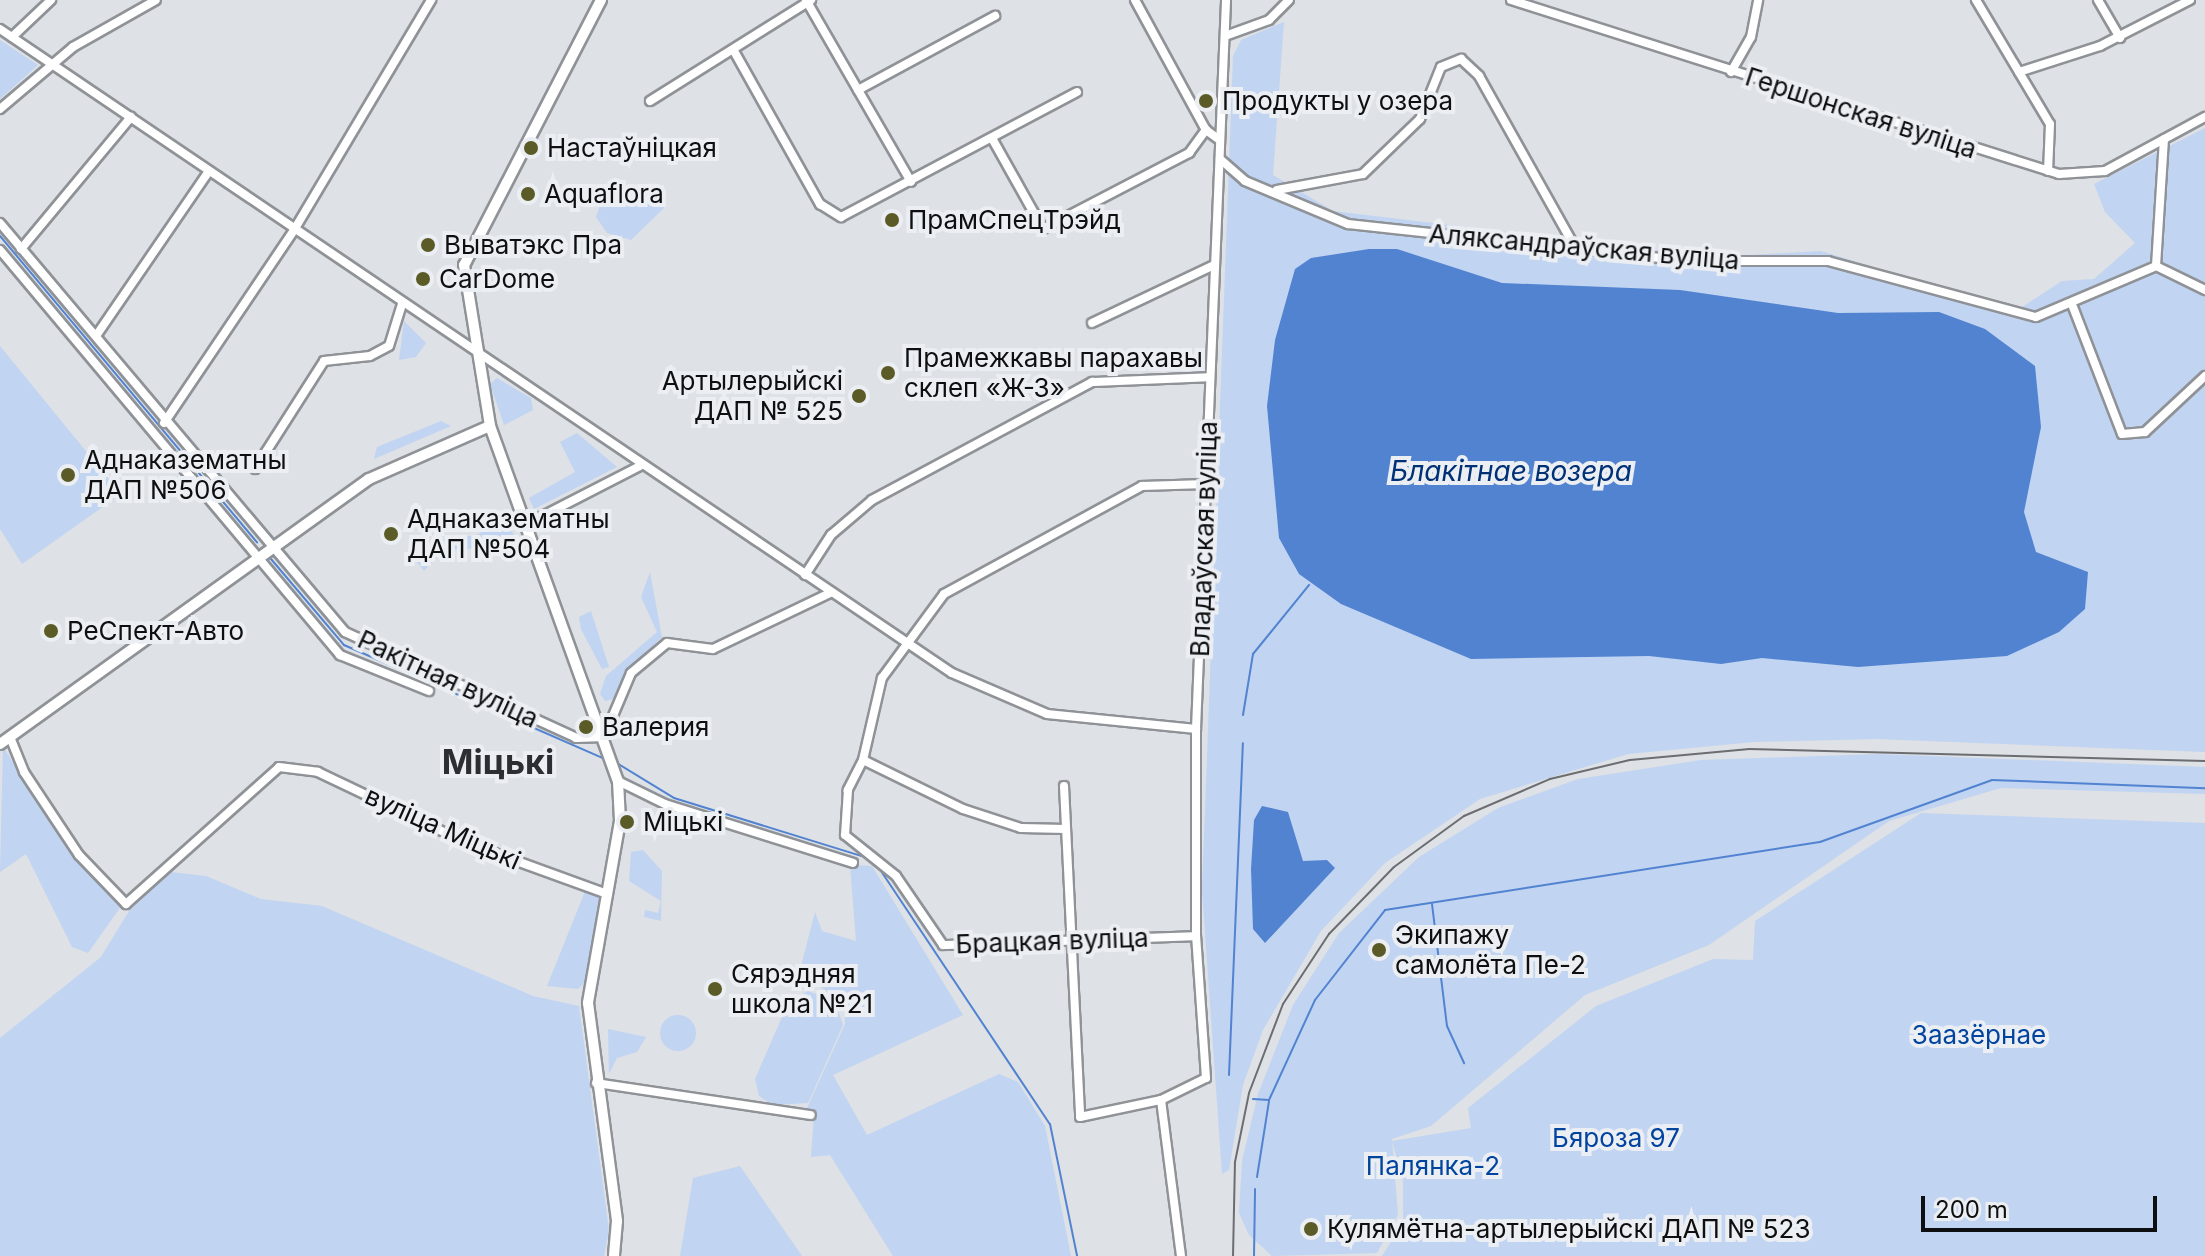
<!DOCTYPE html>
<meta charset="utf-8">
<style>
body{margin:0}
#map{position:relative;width:2205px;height:1256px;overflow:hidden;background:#dee1e5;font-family:Inter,sans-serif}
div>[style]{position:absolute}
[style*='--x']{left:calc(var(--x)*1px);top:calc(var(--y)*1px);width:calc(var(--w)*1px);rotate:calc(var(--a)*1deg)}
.green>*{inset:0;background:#c1d4f1}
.round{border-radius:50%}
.water>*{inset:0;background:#5183d1}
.stream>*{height:2px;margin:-1px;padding:0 1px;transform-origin:1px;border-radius:1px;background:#5183d1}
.roads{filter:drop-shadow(2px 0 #8f9296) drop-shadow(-2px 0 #8f9296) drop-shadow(0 2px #8f9296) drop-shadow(0 -2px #8f9296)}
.minor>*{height:8px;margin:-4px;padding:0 4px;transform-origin:4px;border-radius:4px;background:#fff}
.tertiary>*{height:10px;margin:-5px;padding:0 5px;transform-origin:5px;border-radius:5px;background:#fff}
.rail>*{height:2px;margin:-1px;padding:0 1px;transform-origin:1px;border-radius:1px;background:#6b6d70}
.dots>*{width:22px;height:22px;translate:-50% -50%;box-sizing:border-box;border:4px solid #ebeef2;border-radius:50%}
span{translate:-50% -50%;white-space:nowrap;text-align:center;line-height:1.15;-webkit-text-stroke:8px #ebeef2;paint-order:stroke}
.poi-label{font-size:26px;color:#0e0f11}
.left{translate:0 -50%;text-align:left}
.right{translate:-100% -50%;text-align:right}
.street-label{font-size:26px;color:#0e0f11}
.park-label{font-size:26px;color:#00449f}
.water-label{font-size:28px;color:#003075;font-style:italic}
.district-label{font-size:34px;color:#2c2e32;font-weight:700}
.scale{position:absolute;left:1921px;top:1196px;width:236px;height:36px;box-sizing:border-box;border:4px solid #0e0f11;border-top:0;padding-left:10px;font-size:24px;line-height:28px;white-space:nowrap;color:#0e0f11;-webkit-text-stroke:6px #ebeef2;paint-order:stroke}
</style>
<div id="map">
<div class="green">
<div style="clip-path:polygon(1284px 22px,1273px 175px,1333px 211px,1714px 257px,1821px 251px,2016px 311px,2062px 281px,2094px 279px,2135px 243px,2105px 212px,2094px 184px,2205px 128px,2205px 752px,1876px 739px,1754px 742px,1628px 754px,1480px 799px,1385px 863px,1321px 931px,1263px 1030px,1243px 1085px,1229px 1170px,1222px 1174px,1202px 890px,1233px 56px,1241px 40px)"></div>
<div style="clip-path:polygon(0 40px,38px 65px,0 99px)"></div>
<div style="clip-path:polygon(650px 189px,658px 190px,664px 208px,631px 240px,607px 233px,596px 217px,603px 196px)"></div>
<div style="clip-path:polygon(404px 321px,426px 343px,416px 357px,399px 360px)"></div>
<div style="clip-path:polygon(0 346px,121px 494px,22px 564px,0 529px)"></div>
<div style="clip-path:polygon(497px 378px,531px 398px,533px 410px,504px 425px,490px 384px)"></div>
<div style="clip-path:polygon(441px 421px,451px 426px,374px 459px,377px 447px)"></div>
<div style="clip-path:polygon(577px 433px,617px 467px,534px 509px,529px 498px,575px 472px,560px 442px)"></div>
<div style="clip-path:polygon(504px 517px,514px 535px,486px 548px,444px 550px,424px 571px,413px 557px,438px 540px,477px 535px)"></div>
<div style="clip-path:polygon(650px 572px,662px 637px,632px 666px,621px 697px,605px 701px,600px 694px,606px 676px,657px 632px,641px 597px)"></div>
<div style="clip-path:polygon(591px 611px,609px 667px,602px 669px,581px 629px,579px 617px)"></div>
<div style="clip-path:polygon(3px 747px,70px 848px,122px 905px,88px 953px,72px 947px,26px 854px,0 872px)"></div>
<div style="clip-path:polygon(1879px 754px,2205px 767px,2205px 794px,2001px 788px,1889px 821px,1709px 945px,1585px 995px,1431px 1126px,1392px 1139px,1398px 1215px,1377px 1253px,1272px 1256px,1249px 1235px,1239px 1213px,1242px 1161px,1258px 1094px,1293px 1005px,1339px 933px,1419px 857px,1498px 808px,1578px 779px,1701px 760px)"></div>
<div style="clip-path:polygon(1921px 813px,2205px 823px,2205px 1256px,1382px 1256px,1403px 1223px,1403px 1181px,1392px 1141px,1471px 1128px,1468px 1108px,1596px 1006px,1713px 959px,1753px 960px,1755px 921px)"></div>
<div style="clip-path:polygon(643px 850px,662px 871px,661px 921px,644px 917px,645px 910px,658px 913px,661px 901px,629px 881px,631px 852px)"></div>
<div style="clip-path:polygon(850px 865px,872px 866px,963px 1015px,833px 1075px,867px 1135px,999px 1074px,1018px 1082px,1045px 1126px,1071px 1256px,893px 1256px,830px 1155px,811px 1157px,814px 1114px,807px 1108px,845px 1024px,845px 1002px,799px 974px,815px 912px,822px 931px,856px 941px)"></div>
<div style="clip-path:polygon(171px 872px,206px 876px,261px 899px,322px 906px,533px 996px,579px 1006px,609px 1230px,604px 1256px,0 1256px,0 1038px,101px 957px,129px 911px)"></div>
<div style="clip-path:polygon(586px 889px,600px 894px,586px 982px,578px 989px,547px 986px)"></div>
<div style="clip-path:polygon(808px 991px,835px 1002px,843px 1025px,808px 1103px,773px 1105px,759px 1096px,755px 1079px,789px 1001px)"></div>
<div class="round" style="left:660px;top:1015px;width:36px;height:36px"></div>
<div style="clip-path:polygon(608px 1029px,646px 1037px,637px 1052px,617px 1058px,609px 1074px)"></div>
<div style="clip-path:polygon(740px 1166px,802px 1256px,680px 1256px,693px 1178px)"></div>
</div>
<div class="water">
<div style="clip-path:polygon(1369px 249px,1397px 249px,1502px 283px,1680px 290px,1838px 313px,1939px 312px,1985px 329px,2035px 366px,2041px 427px,2024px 512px,2036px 552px,2088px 572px,2085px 609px,2059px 632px,2007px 656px,1858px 667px,1762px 658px,1721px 664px,1649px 656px,1471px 659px,1341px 604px,1299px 574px,1279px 538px,1267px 406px,1275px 340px,1295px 269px,1311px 258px)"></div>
<div style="clip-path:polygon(1262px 806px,1288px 812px,1303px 861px,1327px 860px,1335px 868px,1265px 943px,1253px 929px,1251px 869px,1254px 820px)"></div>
</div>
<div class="stream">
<div style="--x:0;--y:236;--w:400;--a:50"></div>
<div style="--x:271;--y:559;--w:113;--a:49.7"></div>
<div style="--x:344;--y:645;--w:285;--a:23.6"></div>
<div style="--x:1243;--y:715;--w:62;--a:-80.7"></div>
<div style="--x:1253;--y:654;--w:89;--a:-50.9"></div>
<div style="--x:615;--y:762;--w:69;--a:31.4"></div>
<div style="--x:674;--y:798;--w:200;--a:17.2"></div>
<div style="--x:879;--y:868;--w:308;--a:56.3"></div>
<div style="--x:1050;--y:1124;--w:135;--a:78.4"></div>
<div style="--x:1432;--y:904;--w:123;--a:83"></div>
<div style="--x:1447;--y:1026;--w:41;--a:65.3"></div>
<div style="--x:1229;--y:1075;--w:332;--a:-87.6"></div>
<div style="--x:1253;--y:1099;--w:16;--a:4"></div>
<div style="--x:1269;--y:1100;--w:110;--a:-65.3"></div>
<div style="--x:1315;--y:1000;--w:114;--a:-52.1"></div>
<div style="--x:1385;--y:910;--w:440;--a:-8.9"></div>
<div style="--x:1820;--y:842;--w:183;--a:-19.8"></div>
<div style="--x:1992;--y:780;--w:213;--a:2.2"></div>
<div style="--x:1257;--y:1177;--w:77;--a:-81"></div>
<div style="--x:1254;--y:1256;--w:67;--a:-89.1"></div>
</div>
<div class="roads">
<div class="minor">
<div style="--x:806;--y:0;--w:210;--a:60"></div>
<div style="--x:1135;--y:0;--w:148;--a:61.4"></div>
<div style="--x:1206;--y:130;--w:17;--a:36"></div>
<div style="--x:1511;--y:0;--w:575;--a:17.62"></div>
<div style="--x:2059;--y:174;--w:46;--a:-3.7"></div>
<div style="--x:2105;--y:171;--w:114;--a:-28.4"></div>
<div style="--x:1976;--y:0;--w:144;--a:59.2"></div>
<div style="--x:2050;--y:124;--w:47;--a:92.4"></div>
<div style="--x:2098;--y:0;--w:44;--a:59.9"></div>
<div style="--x:0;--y:29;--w:1149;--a:34.08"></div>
<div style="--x:952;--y:673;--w:103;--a:23.3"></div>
<div style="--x:1047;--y:714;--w:150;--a:5.7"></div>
<div style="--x:1225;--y:36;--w:47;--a:-20"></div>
<div style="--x:1269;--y:20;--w:28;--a:-45"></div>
<div style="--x:12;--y:37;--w:54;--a:-43.5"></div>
<div style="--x:734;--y:51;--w:176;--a:60.7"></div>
<div style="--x:820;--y:204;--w:25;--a:32"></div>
<div style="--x:841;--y:217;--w:267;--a:-27.9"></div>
<div style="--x:1731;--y:72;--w:40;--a:-60.3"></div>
<div style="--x:1751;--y:37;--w:38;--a:-79"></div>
<div style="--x:2019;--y:72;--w:85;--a:-17.8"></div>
<div style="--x:2100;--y:46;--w:101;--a:-27.1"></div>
<div style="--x:858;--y:90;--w:156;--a:-28.4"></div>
<div style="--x:650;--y:101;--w:190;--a:-32.1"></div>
<div style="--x:0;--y:109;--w:96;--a:-40.3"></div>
<div style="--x:73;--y:47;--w:95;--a:-29.5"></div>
<div style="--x:993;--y:140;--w:102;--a:60.7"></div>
<div style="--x:1043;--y:229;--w:165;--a:-27.5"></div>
<div style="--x:1189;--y:153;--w:29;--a:-54"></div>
<div style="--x:1220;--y:159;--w:33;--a:41"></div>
<div style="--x:1245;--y:181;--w:112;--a:22.7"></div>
<div style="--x:1348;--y:224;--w:344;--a:6.2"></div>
<div style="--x:1690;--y:261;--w:138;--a:0"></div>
<div style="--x:1828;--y:261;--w:215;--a:15.1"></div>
<div style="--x:2036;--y:317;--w:130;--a:-23"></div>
<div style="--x:2156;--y:266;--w:127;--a:-86.4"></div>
<div style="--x:1277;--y:190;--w:87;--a:-10.5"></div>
<div style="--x:1363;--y:174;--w:79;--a:-44"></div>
<div style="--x:1420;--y:119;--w:56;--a:-68"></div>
<div style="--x:1441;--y:67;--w:22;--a:-22"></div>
<div style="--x:1461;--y:59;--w:25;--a:43"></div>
<div style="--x:1479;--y:76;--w:198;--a:60.7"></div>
<div style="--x:0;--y:223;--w:535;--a:49.85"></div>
<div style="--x:345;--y:632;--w:254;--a:24.6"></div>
<div style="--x:576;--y:738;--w:28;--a:-2"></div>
<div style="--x:604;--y:737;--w:69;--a:-67.1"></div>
<div style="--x:631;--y:673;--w:47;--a:-39.8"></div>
<div style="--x:667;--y:643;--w:46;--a:7.4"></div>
<div style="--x:713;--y:649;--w:130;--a:-25.6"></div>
<div style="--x:21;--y:249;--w:172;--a:-50.2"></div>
<div style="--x:0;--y:250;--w:529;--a:49.99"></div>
<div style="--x:340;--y:655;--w:96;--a:22"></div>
<div style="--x:2156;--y:266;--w:55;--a:26.1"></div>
<div style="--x:2073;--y:307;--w:136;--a:68.9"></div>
<div style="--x:2122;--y:434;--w:23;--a:-5"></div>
<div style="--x:2145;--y:432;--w:82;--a:-43"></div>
<div style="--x:1092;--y:323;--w:135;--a:-25.4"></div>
<div style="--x:96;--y:336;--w:200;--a:-55.6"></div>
<div style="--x:164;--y:423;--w:233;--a:-56"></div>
<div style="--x:294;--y:230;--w:268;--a:-59.2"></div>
<div style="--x:255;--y:469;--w:128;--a:-57.4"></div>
<div style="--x:324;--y:361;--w:46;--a:-6.2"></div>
<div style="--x:370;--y:356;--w:21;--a:-28"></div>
<div style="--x:389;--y:346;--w:44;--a:-72.8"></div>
<div style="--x:527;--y:524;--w:127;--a:-27.2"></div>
<div style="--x:805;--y:575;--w:48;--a:-57"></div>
<div style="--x:831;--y:535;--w:54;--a:-40.5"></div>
<div style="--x:872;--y:500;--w:250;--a:-28.2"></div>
<div style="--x:1092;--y:382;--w:118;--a:-2.4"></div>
<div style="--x:10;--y:737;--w:38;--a:68"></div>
<div style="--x:24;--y:772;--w:100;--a:56.5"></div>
<div style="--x:79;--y:855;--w:68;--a:46.2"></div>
<div style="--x:126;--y:904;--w:205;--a:-41.8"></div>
<div style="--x:279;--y:767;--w:39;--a:7"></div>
<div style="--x:318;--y:772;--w:165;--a:25.5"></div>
<div style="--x:467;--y:843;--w:149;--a:20"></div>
<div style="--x:863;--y:760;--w:34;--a:117"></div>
<div style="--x:848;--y:790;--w:45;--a:93.8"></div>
<div style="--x:845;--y:835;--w:65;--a:38.8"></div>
<div style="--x:896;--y:876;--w:83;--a:55.7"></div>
<div style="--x:943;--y:945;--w:253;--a:-2"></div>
<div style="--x:618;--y:781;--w:52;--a:26.1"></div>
<div style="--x:665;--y:804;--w:197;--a:17.4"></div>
<div style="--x:1064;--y:786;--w:331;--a:87.2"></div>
<div style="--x:1080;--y:1117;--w:83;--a:-11.9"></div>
<div style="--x:1161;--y:1100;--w:50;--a:-26.1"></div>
<div style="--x:1206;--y:1078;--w:142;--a:-94"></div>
<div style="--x:1196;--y:936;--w:207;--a:-90"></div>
<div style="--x:1196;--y:729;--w:730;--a:-87.64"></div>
<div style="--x:1066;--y:829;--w:45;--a:-178.7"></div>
<div style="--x:1021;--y:828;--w:61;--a:-161.9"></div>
<div style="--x:963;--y:809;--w:111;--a:-153.9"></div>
<div style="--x:863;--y:760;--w:84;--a:-77"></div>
<div style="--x:882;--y:678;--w:104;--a:-53.6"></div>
<div style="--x:944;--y:594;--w:226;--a:-28.6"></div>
<div style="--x:1142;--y:486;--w:64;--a:-1.8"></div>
<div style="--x:596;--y:1083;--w:217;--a:8.5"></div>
<div style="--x:1161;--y:1100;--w:157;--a:82.7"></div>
</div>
<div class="tertiary">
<div style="--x:601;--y:0;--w:298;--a:117.3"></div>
<div style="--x:464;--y:265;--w:163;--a:80.8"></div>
<div style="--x:490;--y:426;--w:377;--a:70.2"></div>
<div style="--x:618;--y:781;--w:40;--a:87.1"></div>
<div style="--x:620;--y:821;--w:185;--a:100"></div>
<div style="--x:588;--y:1003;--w:220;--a:82.4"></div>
<div style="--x:617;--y:1221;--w:35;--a:95"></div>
<div style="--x:0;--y:744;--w:454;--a:-35.7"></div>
<div style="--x:369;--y:479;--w:132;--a:-23.7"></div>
</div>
</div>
<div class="rail">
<div style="--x:1233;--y:1256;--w:94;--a:-88.8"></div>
<div style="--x:1235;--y:1162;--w:70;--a:-78.5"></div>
<div style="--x:1249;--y:1093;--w:95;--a:-69.1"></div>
<div style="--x:1283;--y:1004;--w:84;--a:-56.7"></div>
<div style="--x:1329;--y:934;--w:93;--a:-45.9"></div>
<div style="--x:1394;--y:867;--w:87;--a:-36.1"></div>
<div style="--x:1464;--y:816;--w:94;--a:-23.3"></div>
<div style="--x:1550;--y:779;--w:82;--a:-13.4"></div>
<div style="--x:1630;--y:760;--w:120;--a:-5.3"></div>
<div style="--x:1749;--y:749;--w:456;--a:1.5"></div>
</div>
<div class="dots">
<div style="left:1206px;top:101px;background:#5b5b28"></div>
<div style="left:531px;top:148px;background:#5b5b28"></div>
<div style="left:528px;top:194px;background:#5b5b28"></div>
<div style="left:892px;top:220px;background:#5b5b28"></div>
<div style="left:428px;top:245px;background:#5b5b28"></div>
<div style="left:423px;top:279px;background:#5b5b28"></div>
<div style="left:888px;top:373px;background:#5b5b28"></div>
<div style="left:859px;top:396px;background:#5b5b28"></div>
<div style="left:68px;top:475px;background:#5b5b28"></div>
<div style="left:391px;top:534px;background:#5b5b28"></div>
<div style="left:51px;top:631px;background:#5b5b28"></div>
<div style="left:586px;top:727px;background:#5b5b28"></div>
<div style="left:627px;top:822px;background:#5b5b28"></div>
<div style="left:1379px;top:950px;background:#5b5b28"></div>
<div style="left:715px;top:989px;background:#5b5b28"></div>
<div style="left:1311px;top:1229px;background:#5b5b28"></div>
</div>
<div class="poi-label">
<span class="left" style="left:1222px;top:101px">Продукты у озера</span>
<span class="left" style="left:547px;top:148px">Настаўніцкая</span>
<span class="left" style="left:544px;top:194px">Aquaflora</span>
<span class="left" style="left:908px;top:220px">ПрамСпецТрэйд</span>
<span class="left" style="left:444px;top:245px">Выватэкс Пра</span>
<span class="left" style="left:439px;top:279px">CarDome</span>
<span class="left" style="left:904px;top:373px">Прамежкавы парахавы<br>склеп «Ж-З»</span>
<span class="right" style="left:843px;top:396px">Артылерыйскі<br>ДАП № 525</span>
<span class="left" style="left:84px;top:475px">Аднаказематны<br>ДАП №506</span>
<span class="left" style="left:407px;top:534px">Аднаказематны<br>ДАП №504</span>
<span class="left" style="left:67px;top:631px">РеСпект-Авто</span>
<span class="left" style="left:602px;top:727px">Валерия</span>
<span class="left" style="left:643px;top:822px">Міцькі</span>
<span class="left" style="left:1395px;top:950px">Экипажу<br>самолёта Пе-2</span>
<span class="left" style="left:731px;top:989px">Сярэдняя<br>школа №21</span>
<span class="left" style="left:1327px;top:1229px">Кулямётна-артылерыйскі ДАП № 523</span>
</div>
<div class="street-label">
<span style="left:1861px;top:113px;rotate:18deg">Гершонская вуліца</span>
<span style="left:1584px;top:247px;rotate:5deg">Аляксандраўская вуліца</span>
<span style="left:1204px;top:539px;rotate:-88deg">Владаўская вуліца</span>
<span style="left:448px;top:679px;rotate:25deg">Ракітная вуліца</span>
<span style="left:443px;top:828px;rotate:24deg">вуліца Міцькі</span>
<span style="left:1052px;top:941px;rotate:-2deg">Брацкая вуліца</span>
</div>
<div class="park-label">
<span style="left:1979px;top:1035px">Заазёрнае</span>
<span style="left:1616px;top:1138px">Бяроза 97</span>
<span style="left:1433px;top:1166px">Палянка-2</span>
</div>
<div class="water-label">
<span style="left:1511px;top:471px">Блакітнае возера</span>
</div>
<div class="district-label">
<span style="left:498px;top:762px">Міцькі</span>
</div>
<div class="scale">200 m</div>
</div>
